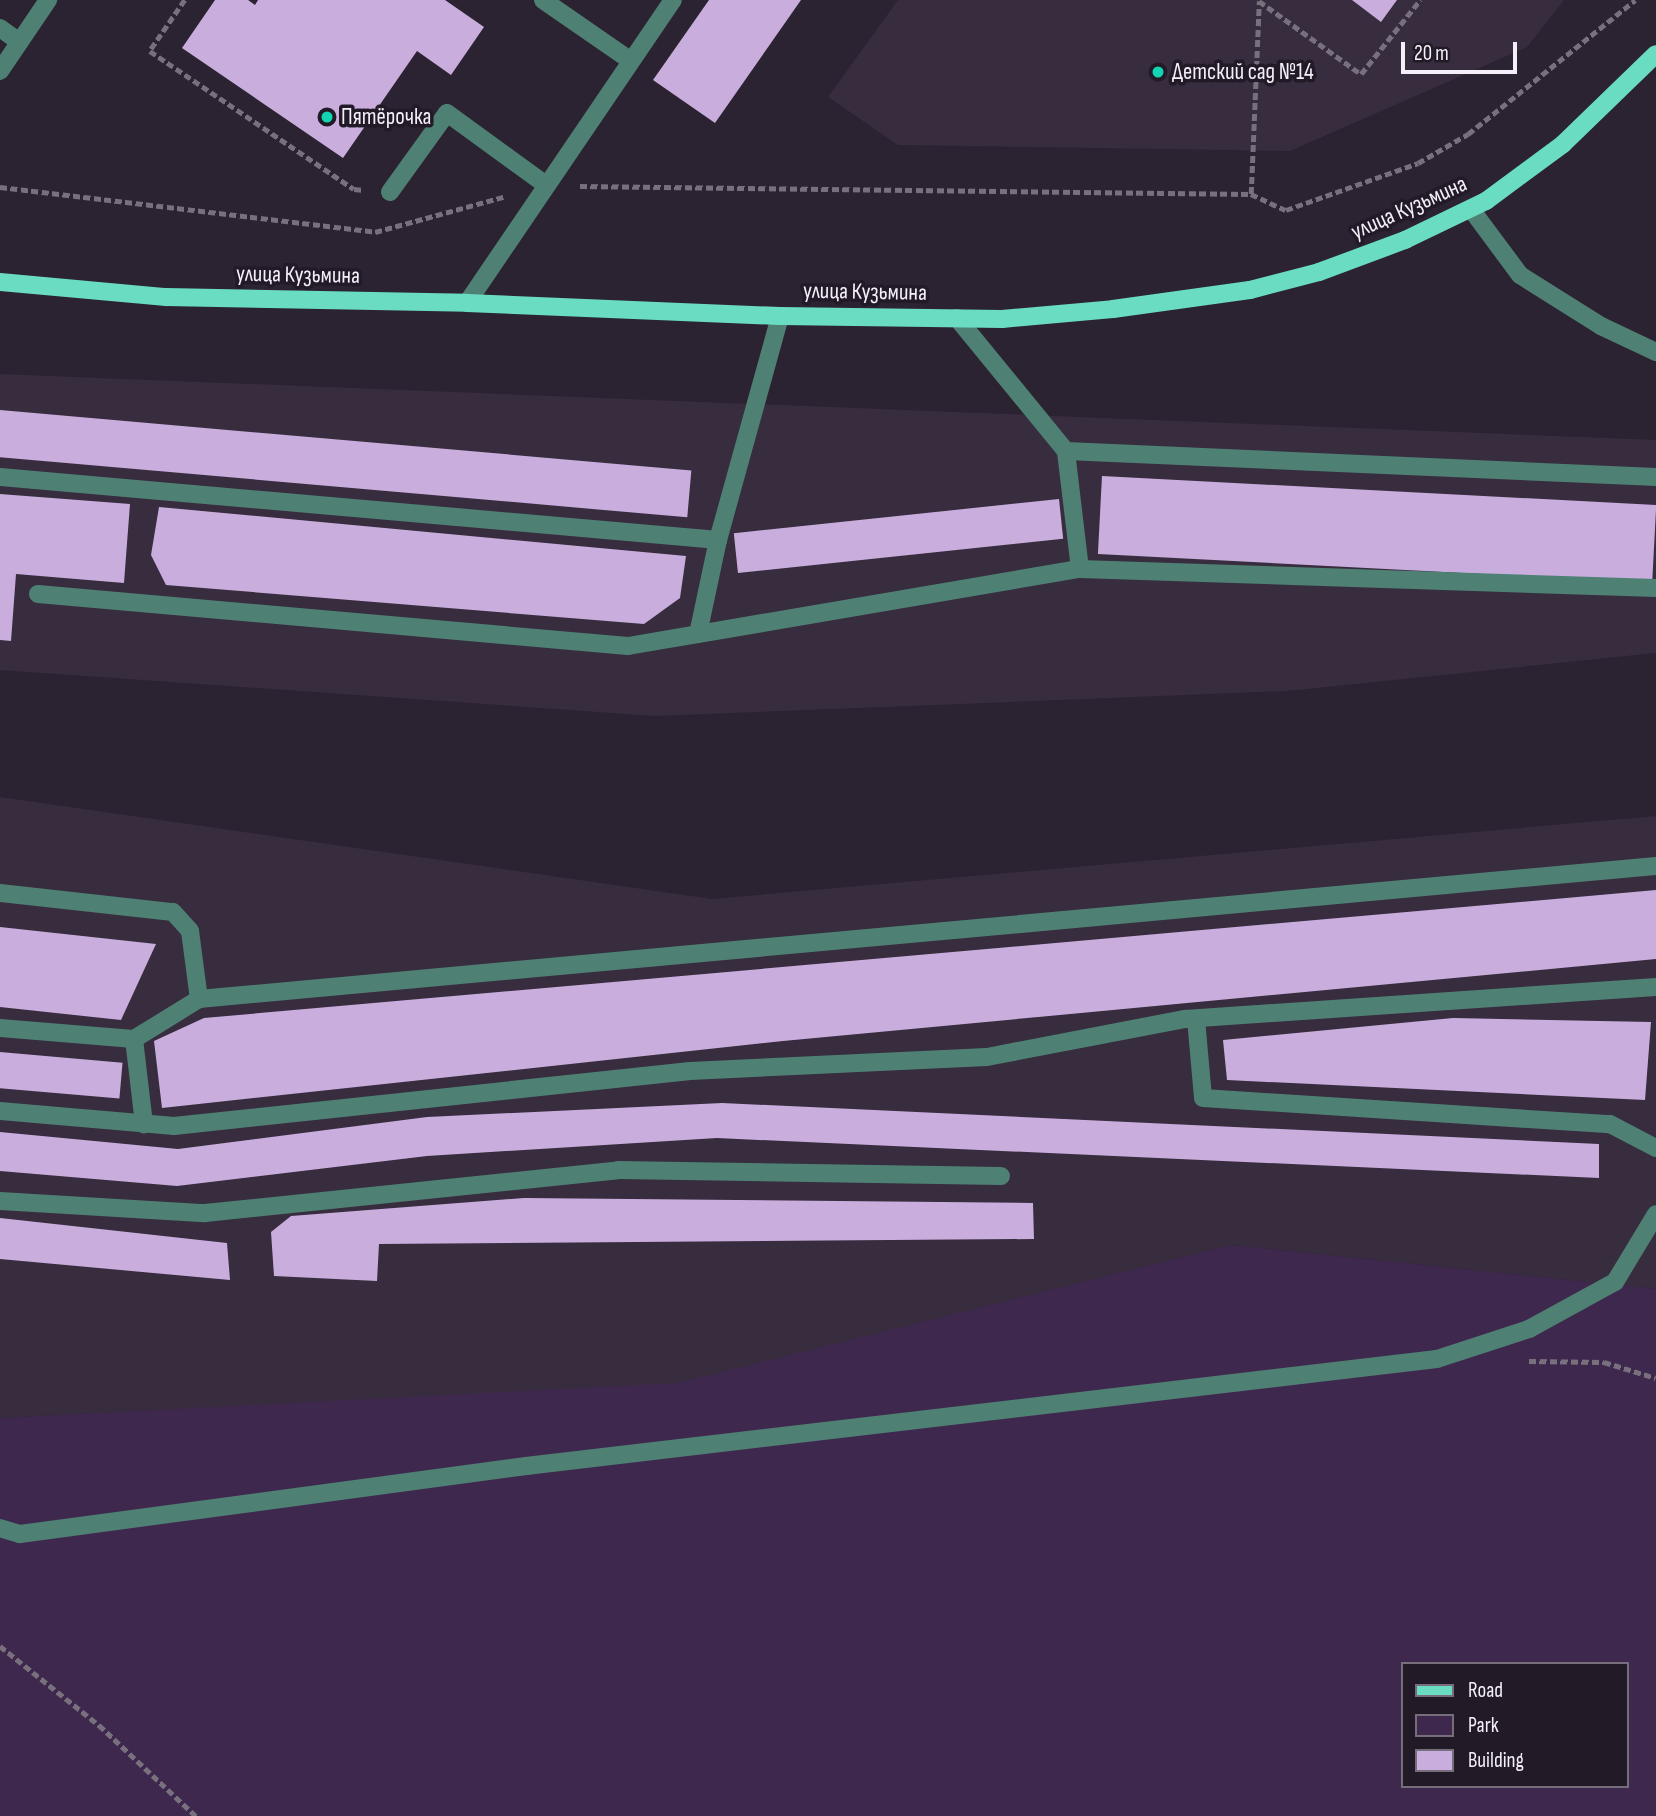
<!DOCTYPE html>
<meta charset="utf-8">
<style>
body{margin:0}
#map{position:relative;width:1656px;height:1816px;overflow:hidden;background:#2b2331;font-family:"Sofia Sans Condensed",sans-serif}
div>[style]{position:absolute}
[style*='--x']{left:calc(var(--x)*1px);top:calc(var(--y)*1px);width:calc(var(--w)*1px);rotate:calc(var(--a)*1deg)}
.built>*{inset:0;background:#382c3f}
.green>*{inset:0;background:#3f284e}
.building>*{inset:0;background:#c9aedd;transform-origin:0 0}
.path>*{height:4.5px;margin-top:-2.25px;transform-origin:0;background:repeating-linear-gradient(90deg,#78717d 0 7px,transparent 0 10.5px)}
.minor>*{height:18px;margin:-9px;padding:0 9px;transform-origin:9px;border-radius:9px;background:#4e8174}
.major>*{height:18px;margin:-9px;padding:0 9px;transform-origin:9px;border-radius:9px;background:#6adcc1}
.dots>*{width:19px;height:19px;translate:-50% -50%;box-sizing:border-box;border:4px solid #221a27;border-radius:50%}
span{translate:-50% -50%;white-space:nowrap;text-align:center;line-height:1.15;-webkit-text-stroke:7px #221a27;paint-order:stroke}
.poi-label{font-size:23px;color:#f5eff9}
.left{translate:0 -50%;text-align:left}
.street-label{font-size:23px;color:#f5eff9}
.legend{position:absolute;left:1401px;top:1662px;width:228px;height:126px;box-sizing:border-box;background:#221a27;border:2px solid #766f7b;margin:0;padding:9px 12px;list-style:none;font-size:21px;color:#f5eff9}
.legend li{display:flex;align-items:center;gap:14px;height:35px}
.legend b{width:35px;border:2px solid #766f7b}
.scale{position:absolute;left:1401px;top:42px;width:116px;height:32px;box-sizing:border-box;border:4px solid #f5eff9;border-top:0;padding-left:9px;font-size:21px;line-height:24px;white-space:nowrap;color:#f5eff9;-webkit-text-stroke:5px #221a27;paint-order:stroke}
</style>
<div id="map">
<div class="built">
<div style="clip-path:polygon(898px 0,1564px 0,1527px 47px,1290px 151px,898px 145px,828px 97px)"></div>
<div style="clip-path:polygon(0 374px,1656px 440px,1656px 653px,1287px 691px,655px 716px,0 670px)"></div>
<div style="clip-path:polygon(0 797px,712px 899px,1656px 816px,1656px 1289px,1231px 1245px,679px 1384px,0 1418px)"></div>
</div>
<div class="green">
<div style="clip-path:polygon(evenodd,1231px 1245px,1656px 1289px,1656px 1816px,0 1816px,0 1418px,679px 1383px,1231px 1245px,1402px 1664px,1626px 1664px,1626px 1786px,1402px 1786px,1402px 1664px)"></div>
</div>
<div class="building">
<div style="clip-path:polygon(215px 0,248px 0,255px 5px,258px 0,445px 0,484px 27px,451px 75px,417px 51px,343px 158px,182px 48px)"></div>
<div style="clip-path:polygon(709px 0,801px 0,715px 123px,653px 80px)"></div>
<div style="clip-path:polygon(1352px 0,1397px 0,1381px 22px)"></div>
<div style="left:0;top:410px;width:694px;height:47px;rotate:5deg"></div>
<div style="left:1102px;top:476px;width:555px;height:78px;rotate:3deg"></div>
<div style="clip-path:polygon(0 494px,130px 504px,124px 583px,16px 574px,11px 641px,0 640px)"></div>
<div style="left:1059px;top:499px;width:40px;height:327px;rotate:84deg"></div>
<div style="clip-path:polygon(159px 507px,686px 556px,680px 598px,644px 624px,166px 585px,151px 555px)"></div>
<div style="clip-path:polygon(1656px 890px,1656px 959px,783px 1041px,162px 1108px,154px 1041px,204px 1018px)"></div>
<div style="clip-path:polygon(0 927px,156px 944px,121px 1020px,0 1007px)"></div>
<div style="clip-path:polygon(1453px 1018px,1651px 1022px,1645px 1100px,1227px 1080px,1223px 1040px)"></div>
<div style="left:0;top:1052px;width:123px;height:36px;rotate:5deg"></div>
<div style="clip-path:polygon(722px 1103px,1599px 1144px,1599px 1178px,717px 1138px,427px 1156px,177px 1186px,0 1171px,0 1132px,178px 1149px,427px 1117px)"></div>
<div style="clip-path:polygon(524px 1198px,1033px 1203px,1034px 1239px,379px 1244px,377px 1281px,274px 1276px,271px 1232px,291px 1216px)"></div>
<div style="clip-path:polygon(0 1218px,227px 1243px,230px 1280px,0 1259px)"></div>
</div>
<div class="path">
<div style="--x:185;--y:0;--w:62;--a:124.5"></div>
<div style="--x:150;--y:51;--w:246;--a:34.1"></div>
<div style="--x:354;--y:189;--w:10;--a:6"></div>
<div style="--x:1259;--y:1;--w:125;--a:35.6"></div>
<div style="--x:1361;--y:74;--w:95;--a:-51.4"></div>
<div style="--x:580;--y:186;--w:671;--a:0.68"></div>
<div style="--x:1251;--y:194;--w:193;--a:-87.6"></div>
<div style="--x:0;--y:187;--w:378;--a:6.8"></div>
<div style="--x:375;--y:232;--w:133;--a:-15.3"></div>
<div style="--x:1251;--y:194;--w:38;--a:25"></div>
<div style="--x:1286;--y:210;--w:140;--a:-19.6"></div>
<div style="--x:1418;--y:163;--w:58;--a:-30.1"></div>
<div style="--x:1468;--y:134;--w:214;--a:-38.7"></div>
<div style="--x:1529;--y:1361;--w:75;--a:0.8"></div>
<div style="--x:1604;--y:1362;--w:54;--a:17.1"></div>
<div style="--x:0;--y:1646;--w:127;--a:38.6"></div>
<div style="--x:99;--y:1725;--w:133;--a:43.2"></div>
</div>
<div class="minor">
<div style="--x:543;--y:0;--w:107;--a:34.7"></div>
<div style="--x:0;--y:28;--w:24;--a:36"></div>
<div style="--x:0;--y:71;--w:86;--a:-55.9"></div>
<div style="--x:390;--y:192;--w:97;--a:-54.2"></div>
<div style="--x:447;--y:113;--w:122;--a:36"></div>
<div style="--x:1471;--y:209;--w:82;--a:53.4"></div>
<div style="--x:1520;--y:275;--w:96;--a:32.2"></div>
<div style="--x:1601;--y:326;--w:61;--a:25.3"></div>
<div style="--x:467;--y:303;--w:366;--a:-55.8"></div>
<div style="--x:957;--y:318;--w:172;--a:50.7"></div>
<div style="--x:0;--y:477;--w:721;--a:5.01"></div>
<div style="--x:718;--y:540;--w:232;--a:-74.5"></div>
<div style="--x:1080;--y:569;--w:119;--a:-96.8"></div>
<div style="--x:1066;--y:451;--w:591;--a:2.52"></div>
<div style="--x:38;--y:594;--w:592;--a:5.04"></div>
<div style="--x:628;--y:646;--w:459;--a:-9.7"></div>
<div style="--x:1080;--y:569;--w:576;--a:1.89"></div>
<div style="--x:698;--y:634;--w:96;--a:-78"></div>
<div style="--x:0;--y:893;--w:174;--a:6.3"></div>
<div style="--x:173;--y:912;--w:25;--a:48"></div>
<div style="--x:190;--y:931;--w:69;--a:82.5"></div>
<div style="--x:1196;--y:1019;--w:79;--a:84.9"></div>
<div style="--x:1203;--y:1098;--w:408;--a:3.7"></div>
<div style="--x:1610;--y:1124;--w:52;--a:27.6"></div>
<div style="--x:0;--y:1028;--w:134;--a:4.7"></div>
<div style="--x:134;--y:1039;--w:76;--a:-31.6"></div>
<div style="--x:199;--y:999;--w:1463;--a:-5.22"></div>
<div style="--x:134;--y:1039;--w:86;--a:83.3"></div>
<div style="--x:0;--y:1111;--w:175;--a:4.9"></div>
<div style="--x:174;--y:1126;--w:519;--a:-6.08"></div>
<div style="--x:690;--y:1071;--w:297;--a:-2.7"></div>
<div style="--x:987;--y:1057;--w:202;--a:-10.9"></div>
<div style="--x:1185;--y:1019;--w:472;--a:-3.9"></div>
<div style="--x:0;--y:1201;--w:205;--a:3.4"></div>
<div style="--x:205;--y:1213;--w:415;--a:-5.9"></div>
<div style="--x:618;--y:1170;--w:383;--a:0.9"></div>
<div style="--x:0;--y:1528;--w:21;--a:17"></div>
<div style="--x:20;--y:1534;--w:511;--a:-7.65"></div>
<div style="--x:526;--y:1466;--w:917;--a:-6.7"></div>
<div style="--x:1437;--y:1359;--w:97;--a:-18.1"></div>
<div style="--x:1529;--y:1329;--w:98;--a:-28.7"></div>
<div style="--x:1615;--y:1282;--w:79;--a:-58.9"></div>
</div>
<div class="major">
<div style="--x:0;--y:282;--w:167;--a:5.2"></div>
<div style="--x:166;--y:297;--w:301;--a:1.1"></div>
<div style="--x:467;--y:303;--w:313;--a:2.4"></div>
<div style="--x:780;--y:316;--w:222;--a:0.8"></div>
<div style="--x:1002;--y:319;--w:111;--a:-5.1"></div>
<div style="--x:1113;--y:309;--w:138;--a:-7.9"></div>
<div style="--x:1250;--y:290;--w:71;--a:-14.6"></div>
<div style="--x:1319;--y:272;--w:92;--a:-20.4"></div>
<div style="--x:1405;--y:240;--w:90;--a:-25.7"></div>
<div style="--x:1486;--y:201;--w:96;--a:-36.5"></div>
<div style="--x:1563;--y:144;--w:129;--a:-44.1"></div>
</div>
<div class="dots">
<div style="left:1158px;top:72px;background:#12d5b4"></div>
<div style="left:327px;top:117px;background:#12d5b4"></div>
</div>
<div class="poi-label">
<span class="left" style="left:1172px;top:72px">Детский сад №14</span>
<span class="left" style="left:341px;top:117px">Пятёрочка</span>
</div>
<div class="street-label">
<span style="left:1409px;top:208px;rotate:-24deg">улица Кузьмина</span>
<span style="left:298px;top:275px;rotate:1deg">улица Кузьмина</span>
<span style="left:865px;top:292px;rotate:1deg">улица Кузьмина</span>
</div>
<ul class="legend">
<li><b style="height:9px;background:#6adcc1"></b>Road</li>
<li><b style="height:19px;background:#3f284e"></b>Park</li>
<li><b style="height:19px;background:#c9aedd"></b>Building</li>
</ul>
<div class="scale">20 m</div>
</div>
